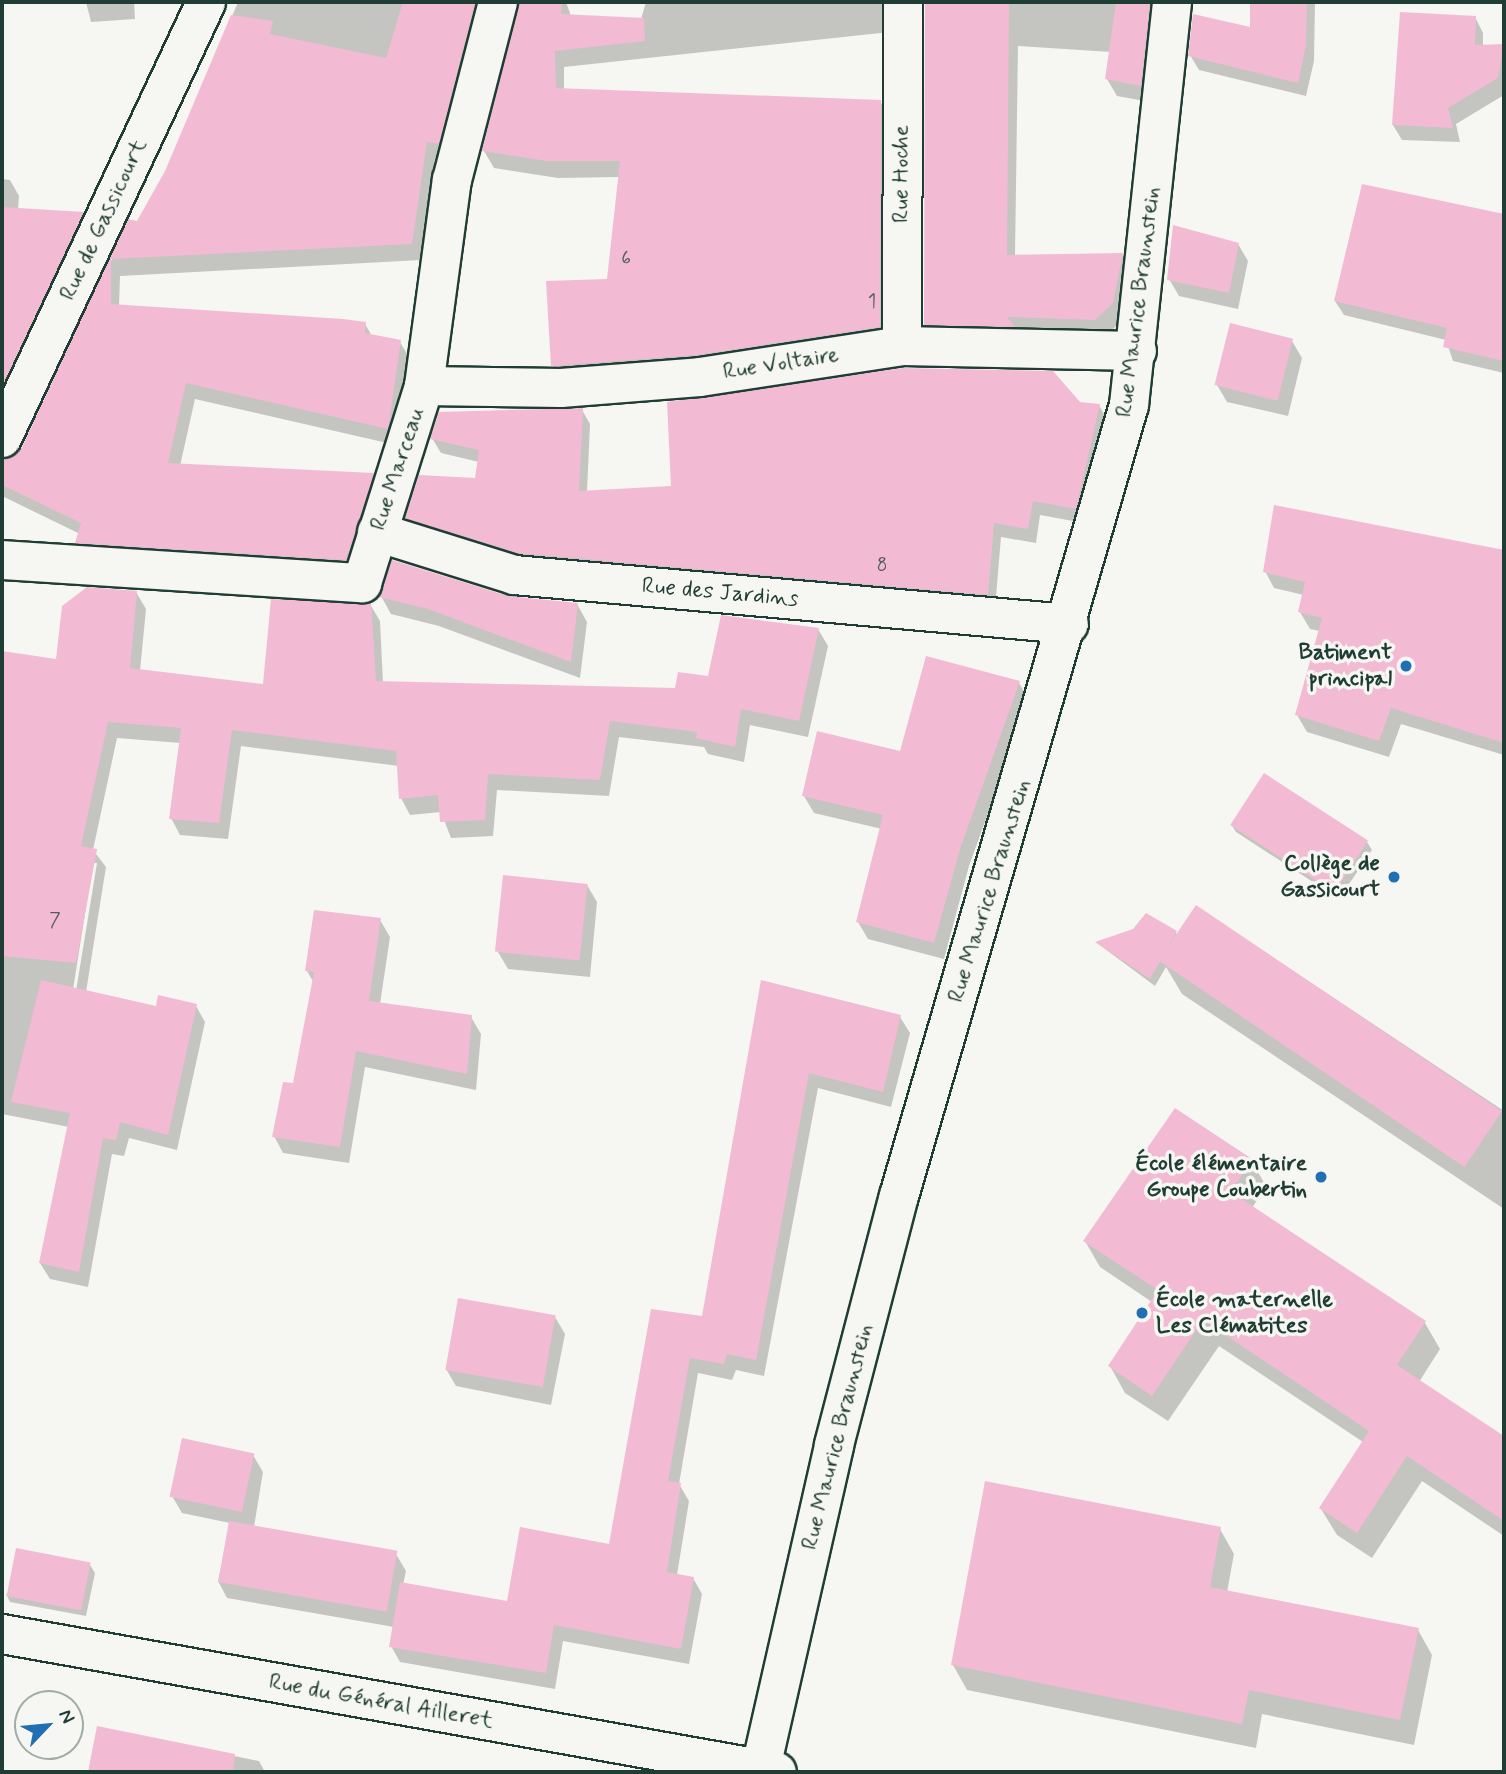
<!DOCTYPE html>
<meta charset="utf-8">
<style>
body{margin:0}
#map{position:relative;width:1506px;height:1774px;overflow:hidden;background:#f6f6f2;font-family:Mynerve,sans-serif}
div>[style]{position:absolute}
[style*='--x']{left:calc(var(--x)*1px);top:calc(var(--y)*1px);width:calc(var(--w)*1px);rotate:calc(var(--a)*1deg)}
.shadow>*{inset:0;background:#0003}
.building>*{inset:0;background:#f2bbd3;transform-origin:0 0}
.roads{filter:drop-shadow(2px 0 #1f3d34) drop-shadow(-2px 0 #1f3d34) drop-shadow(0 2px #1f3d34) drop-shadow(0 -2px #1f3d34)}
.minor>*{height:38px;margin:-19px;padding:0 19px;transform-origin:19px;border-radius:19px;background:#f6f6f2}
.dots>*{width:19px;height:19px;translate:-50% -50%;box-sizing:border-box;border:4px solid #f6f6f2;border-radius:50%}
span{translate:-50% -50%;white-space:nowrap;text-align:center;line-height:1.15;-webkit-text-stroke:7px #f6f6f2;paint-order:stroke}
.number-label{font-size:19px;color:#545c5c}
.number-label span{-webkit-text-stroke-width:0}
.street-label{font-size:23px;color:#1f3d34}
.poi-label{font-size:23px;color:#1f3d34;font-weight:700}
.right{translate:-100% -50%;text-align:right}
.left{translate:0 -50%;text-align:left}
.frame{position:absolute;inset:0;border:4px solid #1f3d34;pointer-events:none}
.north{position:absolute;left:14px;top:1690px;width:70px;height:70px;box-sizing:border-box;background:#f6f6f2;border:2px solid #a0aca6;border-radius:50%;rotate:64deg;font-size:19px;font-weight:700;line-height:28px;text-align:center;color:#1f3d34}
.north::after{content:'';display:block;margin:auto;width:24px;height:32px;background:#1f6fb2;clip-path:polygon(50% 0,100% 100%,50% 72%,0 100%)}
</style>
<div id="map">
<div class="shadow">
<div style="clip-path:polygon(86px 2px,134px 2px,135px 19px,91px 22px)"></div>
<div style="clip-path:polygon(238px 2px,490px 2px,448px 160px,435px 158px,421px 260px,120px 276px,119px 307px,365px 324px,372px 336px,400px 342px,410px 359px,396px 445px,195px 399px,180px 466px,373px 475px,382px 491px,355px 576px,86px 559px,77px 543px,80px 534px,2px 496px,2px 460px,23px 448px,130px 221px,138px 223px,167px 172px)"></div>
<div style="clip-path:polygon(520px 2px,566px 2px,571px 16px,641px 19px,646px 2px,900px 2px,890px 32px,564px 67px,564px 90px,880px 101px,890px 118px,889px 344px,563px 382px,553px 365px,609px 281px,620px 177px,558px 178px,494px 168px,484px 151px)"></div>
<div style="clip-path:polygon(926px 2px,1165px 2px,1150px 102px,1117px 96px,1107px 79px,1111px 52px,1018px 46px,1015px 257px,1122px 255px,1132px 272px,1121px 321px,1105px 337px,935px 341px,926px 324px)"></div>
<div style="clip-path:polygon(1252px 2px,1315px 2px,1314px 61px,1306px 96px,1199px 70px,1190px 55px,1252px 30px)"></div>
<div style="clip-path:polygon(1475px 17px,1483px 33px,1483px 46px,1504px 46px,1504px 95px,1456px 124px,1460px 142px,1402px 140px,1393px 125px)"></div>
<div style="clip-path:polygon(2px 179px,10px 180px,19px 196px,18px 210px,83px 213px,92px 230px,2px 423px)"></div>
<div style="clip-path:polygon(1501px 215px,1504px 248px,1496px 273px,1504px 274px,1504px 373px,1453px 361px,1446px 340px,1344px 315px,1335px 301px)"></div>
<div style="clip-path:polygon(1238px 244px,1248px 261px,1238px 309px,1179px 296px,1169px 279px)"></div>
<div style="clip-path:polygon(1292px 341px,1302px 358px,1288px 416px,1227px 402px,1217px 385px)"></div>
<div style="clip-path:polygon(1079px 403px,1099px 405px,1107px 420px,1084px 523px,1040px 515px,1036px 543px,1001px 537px,995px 609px,528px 567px,416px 532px,407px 518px,477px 480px,479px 462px,441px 453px,432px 438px,582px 410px,590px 424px,587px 492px,672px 487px)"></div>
<div style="clip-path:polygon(1276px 507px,1504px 553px,1504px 755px,1401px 724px,1389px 757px,1307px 732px,1297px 715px,1320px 631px,1310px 629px,1300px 612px,1304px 595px,1274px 588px,1265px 571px)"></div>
<div style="clip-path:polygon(evenodd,136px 592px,146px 609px,140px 671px,265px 686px,370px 604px,380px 621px,383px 683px,677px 690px,818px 629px,828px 646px,808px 737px,750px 725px,744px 762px,708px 754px,704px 747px,619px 737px,609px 796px,497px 790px,493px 836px,451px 838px,441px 812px,410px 815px,401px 798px,399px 766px,241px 746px,228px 839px,180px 835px,171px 818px,181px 743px,117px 738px,93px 850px,106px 867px,86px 992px,157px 1008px,196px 1006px,205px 1022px,177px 1150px,129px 1138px,124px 1156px,112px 1154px,88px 1287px,50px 1279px,40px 1263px,69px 1127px,2px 1114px,2px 789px,42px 658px,58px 661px,136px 592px,93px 863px,97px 863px,75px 997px,72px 996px,93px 863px)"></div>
<div style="clip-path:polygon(381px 596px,507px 598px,577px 604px,587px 622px,580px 678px,439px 626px,391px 614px)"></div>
<div style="clip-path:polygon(1019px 683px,1029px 700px,969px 866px,944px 959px,868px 939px,858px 922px,882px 829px,814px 813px,804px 796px,901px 753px)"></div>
<div style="clip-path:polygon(1231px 824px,1367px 842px,1372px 850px,1339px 899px,1236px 832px)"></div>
<div style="clip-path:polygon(587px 885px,597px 902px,590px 977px,508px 969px,498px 952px)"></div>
<div style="clip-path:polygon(1197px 907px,1504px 1111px,1504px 1209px,1182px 994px,1166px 967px,1155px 986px,1097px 943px,1176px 933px,1179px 938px)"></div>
<div style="clip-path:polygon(380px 920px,390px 937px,380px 1004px,471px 1017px,481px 1034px,476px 1090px,365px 1067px,349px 1163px,283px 1153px,274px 1136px,294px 1085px,314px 983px,307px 971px)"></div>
<div style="clip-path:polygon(762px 982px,900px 1017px,910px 1033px,891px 1107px,818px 1088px,764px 1376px,736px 1370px,732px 1380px,698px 1373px,679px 1484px,689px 1501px,677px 1575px,693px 1578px,702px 1594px,689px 1664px,563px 1641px,555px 1689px,400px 1662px,391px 1646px,394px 1627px,227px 1598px,218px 1581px,230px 1523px,182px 1513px,172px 1496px,253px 1455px,263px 1472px,254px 1527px,396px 1554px,406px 1571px,403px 1585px,508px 1603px,610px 1546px,703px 1318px)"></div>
<div style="clip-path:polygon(1251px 1160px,1266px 1186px,1252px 1208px,1425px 1323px,1440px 1349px,1419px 1382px,1504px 1438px,1504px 1536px,1422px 1481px,1372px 1558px,1337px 1535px,1321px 1509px,1363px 1442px,1219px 1346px,1168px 1421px,1125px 1393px,1110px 1366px,1152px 1302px,1100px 1267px,1085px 1241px)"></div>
<div style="clip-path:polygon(555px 1317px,565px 1334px,551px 1405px,456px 1386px,446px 1369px)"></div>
<div style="clip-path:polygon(1220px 1529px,1234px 1554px,1227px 1592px,1418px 1630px,1432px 1655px,1414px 1745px,1262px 1714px,1256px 1748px,967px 1690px,953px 1665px)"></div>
<div style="clip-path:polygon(90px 1565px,95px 1573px,86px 1616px,10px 1602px,6px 1594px)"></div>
<div style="clip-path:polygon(99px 1728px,259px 1761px,265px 1772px,90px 1772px)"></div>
</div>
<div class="building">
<div style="clip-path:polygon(403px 2px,475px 2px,439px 144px,427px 142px,412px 244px,111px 259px,111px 304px,343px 319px,366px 322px,365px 333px,401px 340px,388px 429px,186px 383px,168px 463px,374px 473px,346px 560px,75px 543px,81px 523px,2px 485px,2px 460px,14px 456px,22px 447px,128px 219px,137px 221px,165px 171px,231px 15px,273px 21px,270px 34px,386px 58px)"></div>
<div style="clip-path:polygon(519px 2px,562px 2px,561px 14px,644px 18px,645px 41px,555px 51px,556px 88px,881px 100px,880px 327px,697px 355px,551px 366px,546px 281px,607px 279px,620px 161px,547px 161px,482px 151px)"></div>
<div style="clip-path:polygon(925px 2px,1009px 2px,1007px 255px,1123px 253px,1113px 303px,1095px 320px,1007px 317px,1015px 327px,924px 325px)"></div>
<div style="clip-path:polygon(1116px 2px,1150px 2px,1141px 86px,1105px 79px)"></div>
<div style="clip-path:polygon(1250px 2px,1307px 2px,1306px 45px,1298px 83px,1188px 56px,1193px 14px,1250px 27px)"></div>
<div style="clip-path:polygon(1400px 12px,1476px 16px,1475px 45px,1504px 44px,1498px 78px,1448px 108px,1453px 128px,1392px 125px)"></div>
<div style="clip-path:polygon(1362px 184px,1504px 214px,1504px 361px,1443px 347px,1447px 328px,1334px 301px)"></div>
<div style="clip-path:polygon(2px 207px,84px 212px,2px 387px)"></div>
<div style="clip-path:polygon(1173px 225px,1239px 243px,1229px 293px,1167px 280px)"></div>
<div style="left:1230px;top:323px;width:65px;height:64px;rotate:14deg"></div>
<div style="clip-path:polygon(903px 368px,1053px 371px,1080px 402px,1100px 404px,1076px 509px,1033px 501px,1028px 529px,994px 523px,988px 595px,518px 553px,405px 518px,419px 475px,475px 478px,479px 450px,430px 439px,439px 412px,583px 408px,579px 491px,671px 486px,667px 402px)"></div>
<div style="clip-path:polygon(1274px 505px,1504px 550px,1504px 743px,1391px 708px,1379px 741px,1295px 715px,1322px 618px,1298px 612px,1305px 582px,1263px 572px)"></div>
<div style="clip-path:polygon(392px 560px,508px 596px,578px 603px,571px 662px,428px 609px,379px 597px)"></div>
<div style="clip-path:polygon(87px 587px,137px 591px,130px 668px,263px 684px,271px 599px,371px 602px,376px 681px,675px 688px,678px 672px,708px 676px,721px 615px,819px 628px,799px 721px,741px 709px,735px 747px,696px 738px,697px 732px,610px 721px,600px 780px,488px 774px,485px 820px,440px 822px,438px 795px,399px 799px,396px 751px,232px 730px,219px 823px,169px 819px,181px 728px,108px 722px,81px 846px,97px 849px,76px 963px,2px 956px,2px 651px,56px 659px,62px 606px)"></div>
<div style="clip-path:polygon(926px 656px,1020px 681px,960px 849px,934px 943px,856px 922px,883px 815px,802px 796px,817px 731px,900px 751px)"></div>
<div style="left:1264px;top:773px;width:124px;height:62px;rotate:33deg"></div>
<div style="left:503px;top:875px;width:85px;height:77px;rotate:6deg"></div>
<div style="left:1196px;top:905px;width:369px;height:67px;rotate:34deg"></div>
<div style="clip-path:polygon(314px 910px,381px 918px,369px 1001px,472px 1015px,467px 1074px,356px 1051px,340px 1147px,272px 1137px,283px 1082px,293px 1083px,314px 972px,305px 971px)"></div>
<div style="clip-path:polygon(1146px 913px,1177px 931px,1150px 979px,1095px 942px,1133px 929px)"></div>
<div style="clip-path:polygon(41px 980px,156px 1006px,158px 995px,197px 1004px,168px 1135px,120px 1122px,116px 1140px,103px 1138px,79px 1272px,39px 1263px,70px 1113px,11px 1102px)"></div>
<div style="clip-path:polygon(761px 980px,901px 1015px,883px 1092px,809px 1073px,756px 1360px,727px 1354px,724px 1364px,690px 1358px,668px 1481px,681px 1483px,667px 1572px,694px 1577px,681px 1649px,554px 1625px,546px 1673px,389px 1647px,400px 1582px,507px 1601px,520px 1527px,609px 1544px,651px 1309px,702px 1316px)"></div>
<div style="clip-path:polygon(1175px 1108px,1252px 1159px,1231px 1192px,1426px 1321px,1397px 1365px,1504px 1436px,1504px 1521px,1407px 1456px,1357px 1533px,1319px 1508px,1369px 1431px,1203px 1320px,1152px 1396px,1108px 1366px,1158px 1290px,1083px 1241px)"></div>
<div style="left:458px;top:1298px;width:99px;height:73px;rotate:10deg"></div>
<div style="left:182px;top:1438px;width:74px;height:60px;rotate:12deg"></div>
<div style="clip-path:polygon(985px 1481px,1221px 1527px,1210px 1587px,1419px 1628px,1400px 1720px,1249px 1690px,1242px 1724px,951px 1665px)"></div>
<div style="left:229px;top:1521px;width:171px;height:62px;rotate:10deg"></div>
<div style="left:16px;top:1548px;width:76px;height:49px;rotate:11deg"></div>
<div style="clip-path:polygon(97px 1726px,235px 1754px,233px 1772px,88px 1772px)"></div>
</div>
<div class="roads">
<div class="minor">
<div style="--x:902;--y:346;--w:344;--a:-89.8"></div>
<div style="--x:424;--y:386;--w:137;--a:0.8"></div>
<div style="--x:561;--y:388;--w:139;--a:-4.5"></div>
<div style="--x:700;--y:377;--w:204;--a:-8.7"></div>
<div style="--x:902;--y:346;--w:235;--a:1.2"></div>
<div style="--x:2;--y:438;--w:481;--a:-64.9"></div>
<div style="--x:377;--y:532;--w:144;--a:17.4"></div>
<div style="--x:514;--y:575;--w:557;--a:5.05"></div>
<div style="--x:2;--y:560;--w:361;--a:3.7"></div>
<div style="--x:362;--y:583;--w:207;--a:-72.5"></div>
<div style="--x:424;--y:386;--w:208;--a:-82.3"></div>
<div style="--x:452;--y:180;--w:184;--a:-75.5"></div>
<div style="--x:2;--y:1634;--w:787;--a:10.1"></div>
<div style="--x:760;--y:1772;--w:335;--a:-77.2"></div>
<div style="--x:834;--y:1445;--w:257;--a:-75.4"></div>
<div style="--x:899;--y:1196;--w:824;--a:-73.79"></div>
<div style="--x:1129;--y:405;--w:405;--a:-83.9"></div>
</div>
</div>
<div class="dots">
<div style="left:1406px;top:666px;background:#1f6fb2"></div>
<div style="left:1394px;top:877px;background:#1f6fb2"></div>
<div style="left:1321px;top:1177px;background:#1f6fb2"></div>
<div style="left:1142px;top:1313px;background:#1f6fb2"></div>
</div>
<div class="number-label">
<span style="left:626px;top:259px">6</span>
<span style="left:872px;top:302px">1</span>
<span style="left:882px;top:566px">8</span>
<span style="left:55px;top:921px">7</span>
</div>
<div class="street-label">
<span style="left:902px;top:174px;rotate:-90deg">Rue Hoche</span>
<span style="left:104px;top:220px;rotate:-65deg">Rue de Gassicourt</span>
<span style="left:1139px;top:302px;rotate:-83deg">Rue Maurice Braunstein</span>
<span style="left:781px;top:364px;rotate:-9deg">Rue Voltaire</span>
<span style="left:398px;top:469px;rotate:-72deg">Rue Marceau</span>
<span style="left:720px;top:593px;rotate:5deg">Rue des Jardins</span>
<span style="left:990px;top:891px;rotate:-73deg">Rue Maurice Braunstein</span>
<span style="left:838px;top:1437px;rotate:-76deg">Rue Maurice Braunstein</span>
<span style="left:381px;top:1702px;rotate:10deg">Rue du Général Ailleret</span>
</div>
<div class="poi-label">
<span class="right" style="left:1392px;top:666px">Batiment<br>principal</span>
<span class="right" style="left:1380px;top:877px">Collège de<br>Gassicourt</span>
<span class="right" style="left:1307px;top:1177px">École élémentaire<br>Groupe Coubertin</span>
<span class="left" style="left:1156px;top:1313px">École maternelle<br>Les Clématites</span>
</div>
<div class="frame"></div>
<div class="north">N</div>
</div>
